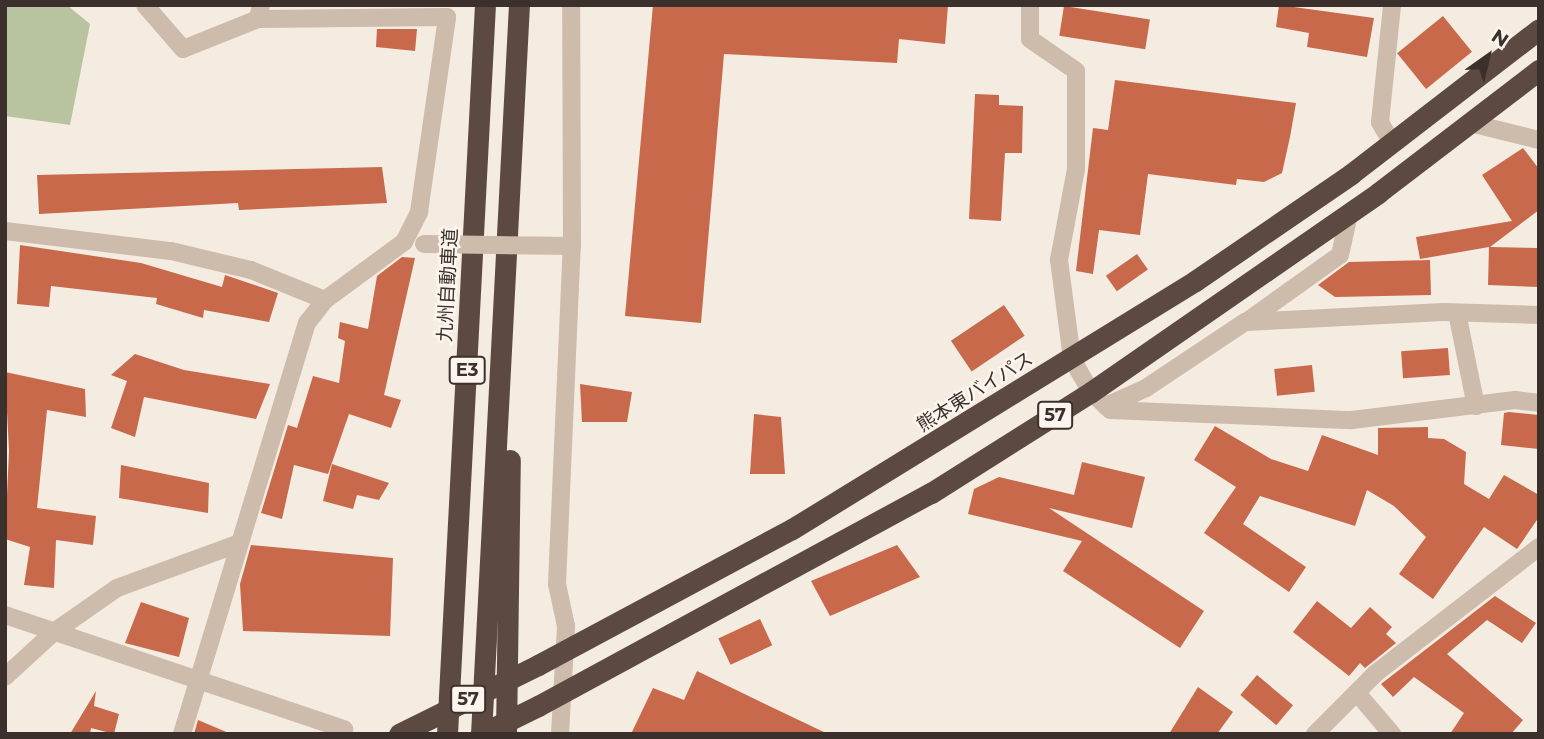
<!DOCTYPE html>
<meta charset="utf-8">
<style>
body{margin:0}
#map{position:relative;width:1544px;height:739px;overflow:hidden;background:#f4ebe1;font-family:Montserrat,"Noto Sans JP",sans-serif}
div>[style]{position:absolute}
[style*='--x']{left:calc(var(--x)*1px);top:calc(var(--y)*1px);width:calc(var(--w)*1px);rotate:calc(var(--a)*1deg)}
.green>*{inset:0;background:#b8c4a0}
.building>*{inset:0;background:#c8694b;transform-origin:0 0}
.minor>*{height:18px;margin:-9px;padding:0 9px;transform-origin:9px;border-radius:9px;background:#cdbbac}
.highway>*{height:21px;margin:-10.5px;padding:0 10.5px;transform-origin:10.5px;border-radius:10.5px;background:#5c4a42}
.minor-bridge>*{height:18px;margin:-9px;padding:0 9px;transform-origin:9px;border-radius:9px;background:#cdbbac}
.highway-bridge>*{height:21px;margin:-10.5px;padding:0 10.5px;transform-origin:10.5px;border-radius:10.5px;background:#5c4a42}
span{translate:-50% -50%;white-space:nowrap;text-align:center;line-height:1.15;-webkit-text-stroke:5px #fbf5ee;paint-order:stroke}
.shield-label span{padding:2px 5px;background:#fbf5ee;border:2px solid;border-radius:5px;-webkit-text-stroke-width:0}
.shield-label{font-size:18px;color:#3b302b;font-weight:700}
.street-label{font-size:19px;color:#3b302b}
.frame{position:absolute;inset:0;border:7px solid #3b302b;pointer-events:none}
.north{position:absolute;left:1453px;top:21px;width:70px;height:70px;-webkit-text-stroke:5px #fbf5ee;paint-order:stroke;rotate:34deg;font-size:19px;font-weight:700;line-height:28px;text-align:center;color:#3b302b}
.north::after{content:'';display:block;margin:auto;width:24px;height:32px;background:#3b302b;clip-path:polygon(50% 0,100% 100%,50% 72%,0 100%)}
</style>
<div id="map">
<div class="green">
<div style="clip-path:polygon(5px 5px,67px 5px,90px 24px,70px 125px,5px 116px)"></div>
</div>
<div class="building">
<div style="clip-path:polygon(653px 5px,948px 5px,945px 44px,899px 39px,897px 63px,724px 54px,701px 323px,625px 316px)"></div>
<div style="clip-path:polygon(1279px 5px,1374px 18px,1367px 57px,1307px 47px,1309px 33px,1276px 27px)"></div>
<div style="left:1064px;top:6px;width:87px;height:30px;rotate:9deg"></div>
<div style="left:1443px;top:16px;width:46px;height:59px;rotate:51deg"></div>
<div style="clip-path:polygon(377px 29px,417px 29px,415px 51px,376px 47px)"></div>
<div style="clip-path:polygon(1115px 80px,1296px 103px,1290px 137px,1282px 173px,1264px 182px,1237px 179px,1236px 185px,1148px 174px,1140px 235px,1099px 230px,1093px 274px,1076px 271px,1093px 128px,1108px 130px)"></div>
<div style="clip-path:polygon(975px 94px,999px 95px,999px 105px,1023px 106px,1022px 153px,1005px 153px,1001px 221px,969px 219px)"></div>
<div style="clip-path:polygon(1523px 148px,1539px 169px,1539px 210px,1490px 247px,1539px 248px,1539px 287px,1488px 285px,1489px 247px,1420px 259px,1416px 237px,1512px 221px,1482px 175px)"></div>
<div style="clip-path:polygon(382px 167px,387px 203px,239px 210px,238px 203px,39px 214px,37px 175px)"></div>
<div style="clip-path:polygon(20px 245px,141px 263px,222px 287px,225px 275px,278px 293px,269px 322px,204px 310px,203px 318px,156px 304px,157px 298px,51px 286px,49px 307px,17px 304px)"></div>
<div style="left:1137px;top:254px;width:19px;height:38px;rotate:55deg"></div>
<div style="clip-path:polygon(402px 257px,415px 258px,384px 395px,401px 400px,391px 428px,349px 414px,328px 474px,294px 465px,282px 519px,261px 513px,288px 425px,297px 428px,313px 376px,339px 383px,345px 341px,338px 338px,340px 322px,368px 329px,377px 276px)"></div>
<div style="clip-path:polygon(1430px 260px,1431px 295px,1335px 297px,1318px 285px,1349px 262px)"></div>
<div style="left:1004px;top:305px;width:37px;height:64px;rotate:56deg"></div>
<div style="left:1448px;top:348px;width:27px;height:47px;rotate:86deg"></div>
<div style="clip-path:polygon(135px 354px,184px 370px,270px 384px,256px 419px,144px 397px,135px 437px,111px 428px,127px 381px,111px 375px)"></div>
<div style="left:1312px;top:365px;width:27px;height:38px;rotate:84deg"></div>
<div style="clip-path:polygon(5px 372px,85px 389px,86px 417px,47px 410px,37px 508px,96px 516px,93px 545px,56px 540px,54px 588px,24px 585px,30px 547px,5px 539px,9px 451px)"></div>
<div style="clip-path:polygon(580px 384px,632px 392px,627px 422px,582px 422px)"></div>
<div style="clip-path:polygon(1509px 412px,1539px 415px,1539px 449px,1501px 445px,1504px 413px)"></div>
<div style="clip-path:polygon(754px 414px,781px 417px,785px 474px,750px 474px)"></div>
<div style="clip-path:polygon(1215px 426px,1271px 459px,1308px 471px,1322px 435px,1378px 455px,1378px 428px,1428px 427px,1428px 438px,1444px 439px,1466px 452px,1464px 484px,1489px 499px,1504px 475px,1539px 495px,1539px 517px,1517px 549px,1484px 527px,1433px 599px,1399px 574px,1426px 537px,1394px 506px,1367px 490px,1355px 526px,1260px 496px,1243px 524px,1306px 567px,1289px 592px,1204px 533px,1236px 487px,1194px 460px)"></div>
<div style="clip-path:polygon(1082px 462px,1145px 477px,1132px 528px,1049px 508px,1204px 611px,1180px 648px,1063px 571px,1082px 541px,968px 514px,974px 489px,999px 477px,1074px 495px)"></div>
<div style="clip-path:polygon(332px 464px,389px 483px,379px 500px,357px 495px,353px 509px,323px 501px)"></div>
<div style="clip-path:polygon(121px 465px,209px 483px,208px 513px,119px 498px)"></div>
<div style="clip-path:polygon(251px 545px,393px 558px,390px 636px,243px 631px,240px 584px)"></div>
<div style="clip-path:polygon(897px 545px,920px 577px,830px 616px,811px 581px)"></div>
<div style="clip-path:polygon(1495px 596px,1536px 623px,1522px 643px,1487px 620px,1447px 654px,1523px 720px,1511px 734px,1450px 734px,1464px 713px,1414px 677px,1393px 697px,1381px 684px)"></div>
<div style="clip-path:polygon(1317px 601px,1351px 628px,1370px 607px,1392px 627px,1386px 634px,1396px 643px,1365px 668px,1360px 663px,1349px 676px,1293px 632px)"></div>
<div style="clip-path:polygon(141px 602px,189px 618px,179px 657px,125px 643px)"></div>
<div style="left:760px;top:619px;width:29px;height:46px;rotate:65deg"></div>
<div style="clip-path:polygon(697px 671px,765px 704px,828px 734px,631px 734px,653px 688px,684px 700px)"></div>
<div style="left:1257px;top:675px;width:47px;height:26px;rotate:40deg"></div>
<div style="clip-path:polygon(1198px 687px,1233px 712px,1217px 734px,1169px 734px)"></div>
<div style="clip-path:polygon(96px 691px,94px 706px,119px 714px,114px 734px,91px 728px,90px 734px,70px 734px)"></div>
<div style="clip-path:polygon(198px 720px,231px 734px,194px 734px)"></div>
</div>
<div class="minor">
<div style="--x:145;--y:5;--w:58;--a:49.2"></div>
<div style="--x:183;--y:49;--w:81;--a:-21.8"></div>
<div style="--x:1030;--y:5;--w:34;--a:90"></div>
<div style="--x:1030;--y:39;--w:56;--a:34.8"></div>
<div style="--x:1076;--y:71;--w:98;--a:90"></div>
<div style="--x:1076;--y:169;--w:93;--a:100.6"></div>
<div style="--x:1059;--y:260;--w:100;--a:82.5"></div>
<div style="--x:1072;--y:359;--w:38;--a:60"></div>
<div style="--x:1091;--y:392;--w:26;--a:43"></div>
<div style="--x:1110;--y:410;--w:242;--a:2.4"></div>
<div style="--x:1352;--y:420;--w:164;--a:-7"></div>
<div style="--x:1515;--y:400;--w:24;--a:7"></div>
<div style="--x:1470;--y:123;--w:71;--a:13.8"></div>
<div style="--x:1392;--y:143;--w:24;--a:-120"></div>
<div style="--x:1380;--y:122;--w:118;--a:-84.1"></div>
<div style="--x:5;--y:231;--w:167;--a:6.9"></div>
<div style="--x:171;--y:251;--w:82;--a:13.4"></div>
<div style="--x:251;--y:270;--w:80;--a:22.1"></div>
<div style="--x:1457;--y:313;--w:95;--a:78.5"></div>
<div style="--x:1246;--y:322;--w:115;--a:-35.5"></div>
<div style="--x:1340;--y:255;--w:42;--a:-77.6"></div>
<div style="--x:1106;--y:406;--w:44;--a:-24.2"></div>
<div style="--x:1146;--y:388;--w:119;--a:-33.7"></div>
<div style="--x:1245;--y:322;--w:199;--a:-2.9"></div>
<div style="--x:1444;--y:312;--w:95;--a:1.8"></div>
<div style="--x:5;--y:615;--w:358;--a:18.6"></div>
<div style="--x:5;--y:677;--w:67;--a:-42.6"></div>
<div style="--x:54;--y:632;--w:77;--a:-34.9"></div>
<div style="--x:117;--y:588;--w:128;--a:-20.1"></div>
<div style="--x:1357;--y:693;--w:54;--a:49.5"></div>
<div style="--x:182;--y:734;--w:430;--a:-73.1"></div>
<div style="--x:307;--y:323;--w:29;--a:-52"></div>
<div style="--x:325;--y:300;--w:98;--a:-36.3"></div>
<div style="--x:404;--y:242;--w:34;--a:-63"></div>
<div style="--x:419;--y:212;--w:197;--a:-81.8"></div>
<div style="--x:447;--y:17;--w:189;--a:179.4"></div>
<div style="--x:258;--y:19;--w:14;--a:-78"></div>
<div style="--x:560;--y:734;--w:108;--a:-86.8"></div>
<div style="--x:566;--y:626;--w:43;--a:-102.1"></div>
<div style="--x:557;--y:584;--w:338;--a:-87.5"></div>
<div style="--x:572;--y:246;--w:241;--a:-90.2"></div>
<div style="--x:1315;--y:734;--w:86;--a:-45"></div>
<div style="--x:1376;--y:673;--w:206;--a:-37.7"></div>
</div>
<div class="highway">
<div style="--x:538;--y:665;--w:288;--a:-28.2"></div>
<div style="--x:792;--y:529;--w:473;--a:-31.6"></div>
<div style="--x:1195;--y:281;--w:189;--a:-34.4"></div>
<div style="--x:1351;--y:174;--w:237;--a:-37.6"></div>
<div style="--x:538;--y:706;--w:447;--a:-28.5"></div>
<div style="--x:931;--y:493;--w:189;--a:-32.3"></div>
<div style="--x:1091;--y:392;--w:349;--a:-34.7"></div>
<div style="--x:1378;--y:193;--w:203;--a:-37.4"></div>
<div style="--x:447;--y:734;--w:730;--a:-87.02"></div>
<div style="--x:481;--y:734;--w:730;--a:-87.02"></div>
<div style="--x:506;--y:734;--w:274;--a:-89.2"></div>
</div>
<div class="minor-bridge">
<div style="--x:424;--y:244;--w:148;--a:0.8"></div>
</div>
<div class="highway-bridge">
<div style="--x:399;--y:734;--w:155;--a:-26.4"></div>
<div style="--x:481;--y:734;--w:64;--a:-26.2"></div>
</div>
<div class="shield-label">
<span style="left:467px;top:370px">E3</span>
<span style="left:1055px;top:415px">57</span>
<span style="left:468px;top:699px">57</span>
</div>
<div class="street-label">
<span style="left:448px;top:285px;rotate:-87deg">九州自動車道</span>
<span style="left:975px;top:392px;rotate:-32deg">熊本東バイパス</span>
</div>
<div class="frame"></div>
<div class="north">N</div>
</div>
